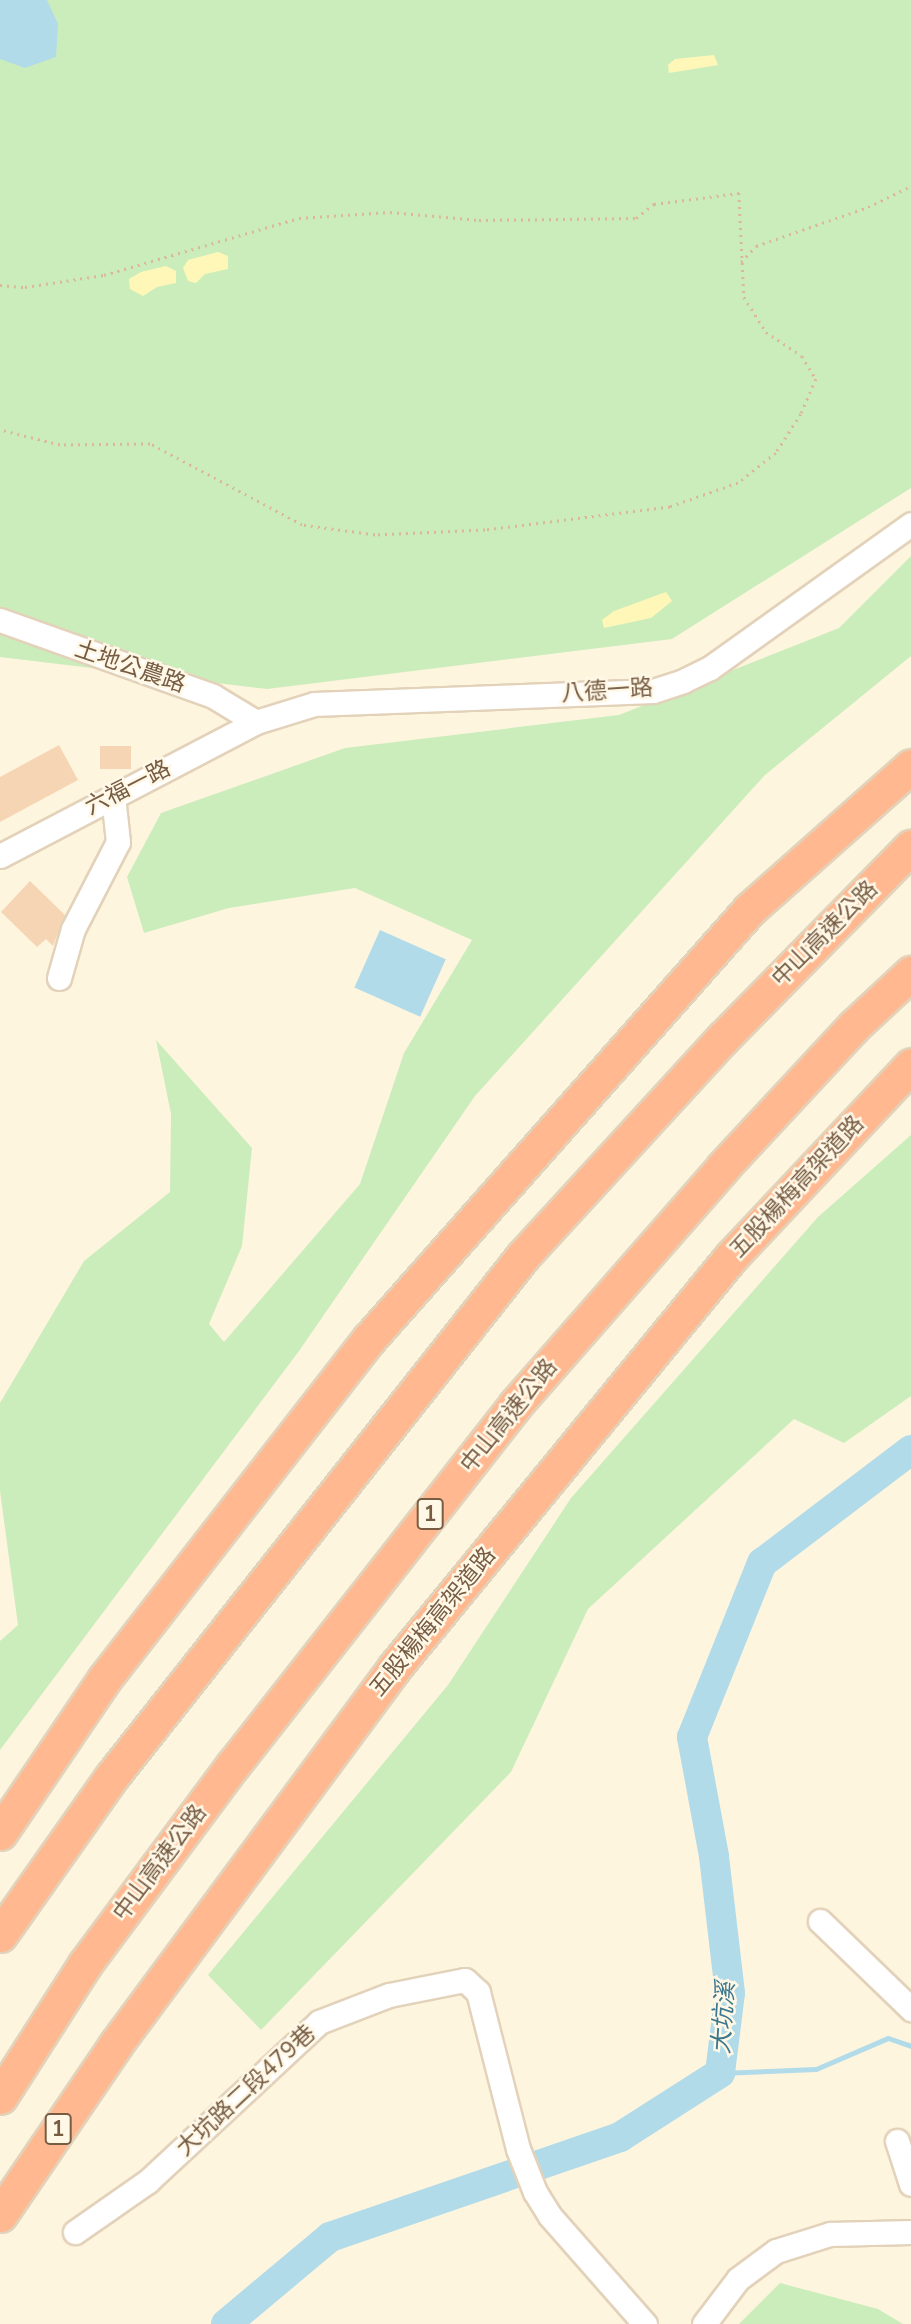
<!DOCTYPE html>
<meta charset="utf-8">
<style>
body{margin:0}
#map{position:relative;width:911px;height:2324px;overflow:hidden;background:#fef5df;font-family:"Nunito Sans","Noto Sans TC",sans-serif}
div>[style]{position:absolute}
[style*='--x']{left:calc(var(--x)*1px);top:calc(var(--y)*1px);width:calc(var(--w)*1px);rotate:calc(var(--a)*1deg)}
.green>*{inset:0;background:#cbedbc}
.sand>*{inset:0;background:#fff7b8}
.water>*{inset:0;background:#b2dbe9;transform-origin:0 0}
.stream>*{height:5px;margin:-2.5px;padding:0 2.5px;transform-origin:2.5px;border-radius:2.5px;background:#b2dbe9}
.river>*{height:30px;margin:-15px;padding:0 15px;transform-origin:15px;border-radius:15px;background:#b2dbe9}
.building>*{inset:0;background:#f6d5b4;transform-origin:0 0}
.path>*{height:2.5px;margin-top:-1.25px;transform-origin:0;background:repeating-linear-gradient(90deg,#dbb897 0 2px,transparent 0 7px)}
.roads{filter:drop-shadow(2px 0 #e3d2ba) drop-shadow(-2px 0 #e3d2ba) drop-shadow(0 2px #e3d2ba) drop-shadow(0 -2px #e3d2ba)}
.minor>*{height:23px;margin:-11.5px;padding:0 11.5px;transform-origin:11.5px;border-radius:11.5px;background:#fff}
.highway>*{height:33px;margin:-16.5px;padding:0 16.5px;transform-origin:16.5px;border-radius:16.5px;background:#ffb88f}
span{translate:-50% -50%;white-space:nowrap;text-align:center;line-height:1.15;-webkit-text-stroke:5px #fff8e7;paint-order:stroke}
.shield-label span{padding:2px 5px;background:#fff8e7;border:2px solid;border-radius:5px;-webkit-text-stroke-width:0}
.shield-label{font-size:21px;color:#775c44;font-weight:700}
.street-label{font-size:23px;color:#775c44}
.water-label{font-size:24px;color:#3c778d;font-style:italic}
</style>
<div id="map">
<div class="green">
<div style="clip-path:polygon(0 0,911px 0,911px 488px,672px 639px,267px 689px,0 657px)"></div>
<div style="clip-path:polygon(911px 556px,911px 656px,765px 775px,475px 1096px,299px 1351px,0 1750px,0 1641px,18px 1625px,0 1491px,0 1403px,84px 1261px,170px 1192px,171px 1114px,156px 1040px,252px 1148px,242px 1246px,209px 1324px,224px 1342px,360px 1184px,404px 1053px,472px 940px,355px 888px,229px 908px,144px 933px,127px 877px,161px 813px,345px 748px,619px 715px,839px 628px)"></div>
<div style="clip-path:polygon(911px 1135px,911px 1396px,844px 1443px,794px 1419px,588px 1609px,511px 1772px,261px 2030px,208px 1975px,448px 1685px,571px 1498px,818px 1217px)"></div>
<div style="clip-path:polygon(780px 2283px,878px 2309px,903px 2324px,739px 2324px)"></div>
</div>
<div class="sand">
<div style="clip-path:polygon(714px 55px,718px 65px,669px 73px,668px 65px,675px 59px)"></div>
<div style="clip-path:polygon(218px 252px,228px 256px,228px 269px,205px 274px,196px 283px,188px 281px,183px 268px,188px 260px)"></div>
<div style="clip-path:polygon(166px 266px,176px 271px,176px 283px,157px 287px,143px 296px,130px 289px,129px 279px,141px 272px)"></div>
<div style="clip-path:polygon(666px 592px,672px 601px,651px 618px,604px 628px,602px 620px,614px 611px)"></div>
</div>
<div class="water">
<div style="clip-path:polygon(0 0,47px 0,58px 24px,56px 57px,25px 68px,0 59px)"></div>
<div style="left:380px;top:930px;width:72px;height:63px;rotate:24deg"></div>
</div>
<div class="stream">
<div style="--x:720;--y:2073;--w:96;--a:-2.4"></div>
<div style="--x:816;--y:2069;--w:78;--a:-23.3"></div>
<div style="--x:888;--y:2038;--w:24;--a:19"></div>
</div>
<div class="river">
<div style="--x:226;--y:2324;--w:136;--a:-39.9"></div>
<div style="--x:330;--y:2237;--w:307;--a:-19"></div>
<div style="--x:620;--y:2137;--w:119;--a:-32.6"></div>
<div style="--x:720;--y:2073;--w:81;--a:-82.9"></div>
<div style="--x:730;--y:1993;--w:138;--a:-96.7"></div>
<div style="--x:714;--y:1856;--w:121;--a:-100.5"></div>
<div style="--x:692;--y:1737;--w:188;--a:-68.1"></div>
<div style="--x:762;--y:1563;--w:187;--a:-37.2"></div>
</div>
<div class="building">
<div style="clip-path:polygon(59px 745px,78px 780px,0 822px,0 777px)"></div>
<div style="left:100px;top:746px;width:31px;height:23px"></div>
<div style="clip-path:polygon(30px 881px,65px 915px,53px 946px,46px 939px,37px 947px,1px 912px)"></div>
</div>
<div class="path">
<div style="--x:741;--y:262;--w:22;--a:-47"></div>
<div style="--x:756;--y:246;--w:119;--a:-19.2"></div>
<div style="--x:868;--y:207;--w:48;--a:-26"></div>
<div style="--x:0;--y:285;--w:25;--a:5"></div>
<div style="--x:25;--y:287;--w:80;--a:-8.6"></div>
<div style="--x:104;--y:275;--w:203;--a:-16.3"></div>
<div style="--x:299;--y:218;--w:91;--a:-3.8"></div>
<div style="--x:390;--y:212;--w:89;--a:5.1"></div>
<div style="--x:479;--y:220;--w:157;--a:-0.7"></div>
<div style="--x:636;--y:218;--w:23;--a:-38"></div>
<div style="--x:654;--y:204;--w:86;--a:-7.4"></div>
<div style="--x:739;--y:193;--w:104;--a:87.2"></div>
<div style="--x:744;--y:297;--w:41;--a:57.8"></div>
<div style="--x:766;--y:332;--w:43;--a:33.7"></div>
<div style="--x:802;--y:356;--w:27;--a:59"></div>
<div style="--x:816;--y:379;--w:38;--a:113"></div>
<div style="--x:801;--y:414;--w:46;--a:122.7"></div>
<div style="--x:776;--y:453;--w:48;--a:141.7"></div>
<div style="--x:738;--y:483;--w:72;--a:160.6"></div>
<div style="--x:670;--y:507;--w:186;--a:172.9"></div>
<div style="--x:485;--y:530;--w:110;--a:177.4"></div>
<div style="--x:375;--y:535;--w:74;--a:-172.2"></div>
<div style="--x:302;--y:525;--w:172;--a:-151.9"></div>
<div style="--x:150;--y:444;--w:90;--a:179.4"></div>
<div style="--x:60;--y:445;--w:62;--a:-166"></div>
</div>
<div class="roads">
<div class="minor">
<div style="--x:0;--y:620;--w:226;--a:19.6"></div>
<div style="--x:213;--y:696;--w:50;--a:31.2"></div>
<div style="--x:0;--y:856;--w:289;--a:-27.6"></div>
<div style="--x:256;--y:722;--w:61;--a:-17.2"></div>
<div style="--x:314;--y:704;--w:339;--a:-2.2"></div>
<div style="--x:653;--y:691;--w:32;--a:-18"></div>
<div style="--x:683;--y:681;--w:30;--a:-26"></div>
<div style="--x:710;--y:668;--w:247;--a:-35.6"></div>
<div style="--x:59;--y:978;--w:51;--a:-74.1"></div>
<div style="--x:73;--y:929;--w:98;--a:-62.7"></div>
<div style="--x:118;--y:842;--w:46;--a:-96.2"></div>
<div style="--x:820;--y:1921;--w:127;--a:44"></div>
<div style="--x:897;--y:2141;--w:45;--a:72"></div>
<div style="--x:75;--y:2232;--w:89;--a:-34.9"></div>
<div style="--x:148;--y:2181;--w:233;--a:-42.9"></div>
<div style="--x:319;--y:2022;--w:75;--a:-21.1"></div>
<div style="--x:389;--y:1995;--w:77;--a:-11.2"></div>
<div style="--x:465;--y:1980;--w:18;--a:43"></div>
<div style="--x:478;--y:1992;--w:162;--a:75.7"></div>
<div style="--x:518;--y:2149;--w:46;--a:68.4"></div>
<div style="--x:535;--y:2192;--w:28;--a:58"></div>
<div style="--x:550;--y:2216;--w:144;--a:48.7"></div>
<div style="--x:704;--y:2324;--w:56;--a:-52.9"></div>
<div style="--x:738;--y:2279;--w:47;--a:-36.4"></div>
<div style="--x:776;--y:2251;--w:57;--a:-17.5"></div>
<div style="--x:830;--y:2234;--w:81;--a:-1.4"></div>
</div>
<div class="highway">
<div style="--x:0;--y:1833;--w:187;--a:-55.9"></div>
<div style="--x:105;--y:1678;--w:430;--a:-52.1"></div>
<div style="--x:369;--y:1339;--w:575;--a:-48.46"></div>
<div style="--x:750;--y:909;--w:215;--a:-41.6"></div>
<div style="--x:0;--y:1935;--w:196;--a:-54.8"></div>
<div style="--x:113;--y:1775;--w:661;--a:-51.69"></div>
<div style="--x:523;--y:1256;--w:296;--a:-47.5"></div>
<div style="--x:723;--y:1038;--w:268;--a:-45.5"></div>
<div style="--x:0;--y:2097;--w:158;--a:-57.4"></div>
<div style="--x:85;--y:1964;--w:248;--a:-53.4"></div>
<div style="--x:233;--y:1765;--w:457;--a:-51.9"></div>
<div style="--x:515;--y:1405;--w:316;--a:-48.8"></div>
<div style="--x:723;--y:1167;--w:192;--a:-47.1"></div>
<div style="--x:854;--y:1026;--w:78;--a:-42.9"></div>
<div style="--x:0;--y:2215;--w:207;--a:-55.8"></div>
<div style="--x:116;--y:2044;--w:468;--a:-53.5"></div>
<div style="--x:394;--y:1668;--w:531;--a:-50.65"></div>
<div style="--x:731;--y:1257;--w:263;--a:-46.8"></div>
</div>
</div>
<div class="shield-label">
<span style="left:430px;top:1514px">1</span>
<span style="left:58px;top:2129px">1</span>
</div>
<div class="street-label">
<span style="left:130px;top:667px;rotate:19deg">土地公農路</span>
<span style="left:607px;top:691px;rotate:-4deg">八德一路</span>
<span style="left:128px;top:788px;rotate:-27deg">六福一路</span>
<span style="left:825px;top:934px;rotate:-45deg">中山高速公路</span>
<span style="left:797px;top:1187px;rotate:-47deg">五股楊梅高架道路</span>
<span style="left:509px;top:1416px;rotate:-51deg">中山高速公路</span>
<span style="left:433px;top:1622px;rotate:-51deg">五股楊梅高架道路</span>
<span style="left:160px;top:1863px;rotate:-53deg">中山高速公路</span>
<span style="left:246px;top:2091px;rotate:-43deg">大坑路二段479巷</span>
</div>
<div class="water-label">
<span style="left:724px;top:2018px;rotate:-86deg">大坑溪</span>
</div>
</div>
